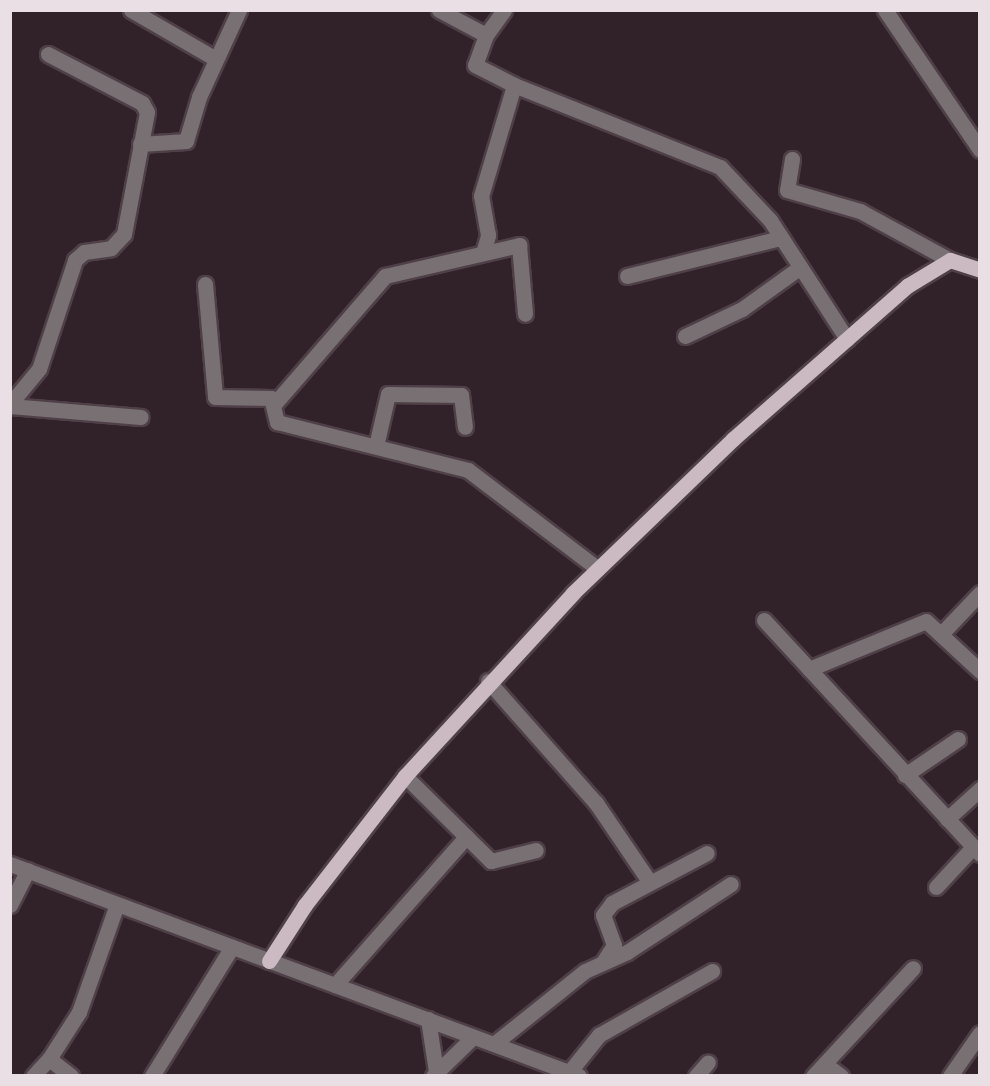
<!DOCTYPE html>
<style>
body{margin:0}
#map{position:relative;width:990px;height:1086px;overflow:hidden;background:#312229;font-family:"Golos Text",sans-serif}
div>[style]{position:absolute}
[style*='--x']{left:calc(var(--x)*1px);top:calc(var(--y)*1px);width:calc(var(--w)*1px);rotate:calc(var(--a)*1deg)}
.roads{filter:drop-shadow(2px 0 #4f4047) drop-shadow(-2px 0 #4f4047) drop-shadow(0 2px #4f4047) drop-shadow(0 -2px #4f4047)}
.minor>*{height:15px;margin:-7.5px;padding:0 7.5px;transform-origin:7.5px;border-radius:7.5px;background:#797074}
.major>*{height:15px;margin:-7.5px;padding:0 7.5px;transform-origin:7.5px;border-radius:7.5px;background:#cbbac1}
span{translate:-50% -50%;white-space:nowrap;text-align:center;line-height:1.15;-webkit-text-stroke:4.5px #27191f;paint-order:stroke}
.frame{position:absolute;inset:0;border:12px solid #eadfe4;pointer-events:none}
</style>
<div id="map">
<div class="roads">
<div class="minor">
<div style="--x:131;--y:10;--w:98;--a:30"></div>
<div style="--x:439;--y:10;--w:53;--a:28"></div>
<div style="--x:486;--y:35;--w:32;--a:110"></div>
<div style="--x:475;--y:65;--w:44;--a:27.1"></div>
<div style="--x:885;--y:10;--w:169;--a:55.8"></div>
<div style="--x:486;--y:35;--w:31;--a:-54"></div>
<div style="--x:140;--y:144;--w:46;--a:-3.7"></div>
<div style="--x:186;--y:141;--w:46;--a:-73.5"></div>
<div style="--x:199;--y:97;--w:96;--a:-65.3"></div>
<div style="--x:792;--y:159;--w:31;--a:99"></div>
<div style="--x:787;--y:190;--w:76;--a:16"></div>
<div style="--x:860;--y:211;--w:102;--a:28.6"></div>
<div style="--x:483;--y:253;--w:19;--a:-74"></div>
<div style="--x:488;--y:235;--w:40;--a:-100"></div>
<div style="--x:481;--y:196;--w:116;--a:-73.4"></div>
<div style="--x:514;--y:85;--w:222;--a:21.7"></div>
<div style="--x:720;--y:167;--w:73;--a:46.7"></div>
<div style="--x:770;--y:220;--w:142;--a:57.1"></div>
<div style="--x:627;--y:276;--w:159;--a:-13.9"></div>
<div style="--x:205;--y:284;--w:113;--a:84.9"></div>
<div style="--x:215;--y:397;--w:56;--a:1"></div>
<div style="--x:271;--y:398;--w:25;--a:76"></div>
<div style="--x:277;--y:422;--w:197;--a:14.1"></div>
<div style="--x:468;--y:470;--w:163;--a:37.3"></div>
<div style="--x:685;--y:336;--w:63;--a:-25.3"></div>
<div style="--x:742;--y:309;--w:70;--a:-35.7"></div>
<div style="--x:276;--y:402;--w:167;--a:-49.1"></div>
<div style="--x:385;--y:276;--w:138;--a:-13"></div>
<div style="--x:519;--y:245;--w:69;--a:85"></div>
<div style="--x:10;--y:404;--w:45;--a:-50.4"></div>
<div style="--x:39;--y:369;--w:115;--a:-71.7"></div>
<div style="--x:75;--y:260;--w:12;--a:-42"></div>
<div style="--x:84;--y:252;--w:27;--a:-8"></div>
<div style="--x:111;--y:248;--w:19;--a:-47"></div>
<div style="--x:124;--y:234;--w:124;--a:-79.3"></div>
<div style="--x:147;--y:112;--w:10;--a:-119"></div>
<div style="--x:142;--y:103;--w:106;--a:-152.5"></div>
<div style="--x:10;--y:406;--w:131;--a:4.8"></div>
<div style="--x:376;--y:446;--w:53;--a:-77"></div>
<div style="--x:388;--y:394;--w:73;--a:0.8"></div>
<div style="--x:461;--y:395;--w:32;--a:83"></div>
<div style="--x:764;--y:620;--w:318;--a:47.3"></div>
<div style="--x:942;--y:633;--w:55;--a:-46.5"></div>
<div style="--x:809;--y:669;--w:126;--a:-22.3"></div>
<div style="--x:926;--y:621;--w:74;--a:42.8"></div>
<div style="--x:488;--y:681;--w:163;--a:48.5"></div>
<div style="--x:596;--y:803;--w:94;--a:55.8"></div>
<div style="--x:905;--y:775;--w:64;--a:-34.2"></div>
<div style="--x:405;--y:776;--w:121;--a:44.7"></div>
<div style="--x:491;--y:861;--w:46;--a:-13.7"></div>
<div style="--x:947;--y:819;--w:45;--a:-42.3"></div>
<div style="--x:10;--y:864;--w:607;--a:20.43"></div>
<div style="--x:936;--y:887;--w:54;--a:-47.2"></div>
<div style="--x:10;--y:905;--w:39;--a:-63"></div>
<div style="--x:603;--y:962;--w:20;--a:-57"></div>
<div style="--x:614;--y:945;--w:32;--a:-110"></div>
<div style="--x:603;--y:915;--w:15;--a:-53"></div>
<div style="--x:612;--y:903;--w:107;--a:-27.8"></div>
<div style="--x:335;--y:985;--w:198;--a:-48.5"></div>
<div style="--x:428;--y:1019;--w:53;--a:81.3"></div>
<div style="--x:495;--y:1043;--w:115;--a:-38.7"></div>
<div style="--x:585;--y:971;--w:46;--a:-24.3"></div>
<div style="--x:627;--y:952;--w:124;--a:-33.2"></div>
<div style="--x:825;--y:1064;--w:20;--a:37"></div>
<div style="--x:33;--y:1076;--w:23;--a:-47"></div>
<div style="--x:71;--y:1076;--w:28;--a:-142"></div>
<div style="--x:49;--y:1059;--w:56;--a:-57.4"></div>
<div style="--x:79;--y:1012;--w:114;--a:-70.6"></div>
<div style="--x:152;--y:1076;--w:152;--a:-58.2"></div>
<div style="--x:433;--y:1076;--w:56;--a:-44.3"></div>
<div style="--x:566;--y:1076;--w:53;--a:-51.2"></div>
<div style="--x:599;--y:1035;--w:130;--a:-29.5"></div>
<div style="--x:696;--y:1076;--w:18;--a:-49"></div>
<div style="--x:813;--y:1076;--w:147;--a:-47.2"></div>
<div style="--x:950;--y:1076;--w:52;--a:-55.1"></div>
</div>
<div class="major">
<div style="--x:269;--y:961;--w:67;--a:-57.3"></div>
<div style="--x:305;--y:905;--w:163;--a:-52.2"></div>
<div style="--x:405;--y:776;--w:248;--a:-47.4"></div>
<div style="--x:573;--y:593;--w:222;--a:-43.9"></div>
<div style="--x:733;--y:439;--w:232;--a:-41.3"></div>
<div style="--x:907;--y:286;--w:50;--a:-31.2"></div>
<div style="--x:950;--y:260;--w:32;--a:18"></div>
</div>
</div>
<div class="frame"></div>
</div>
